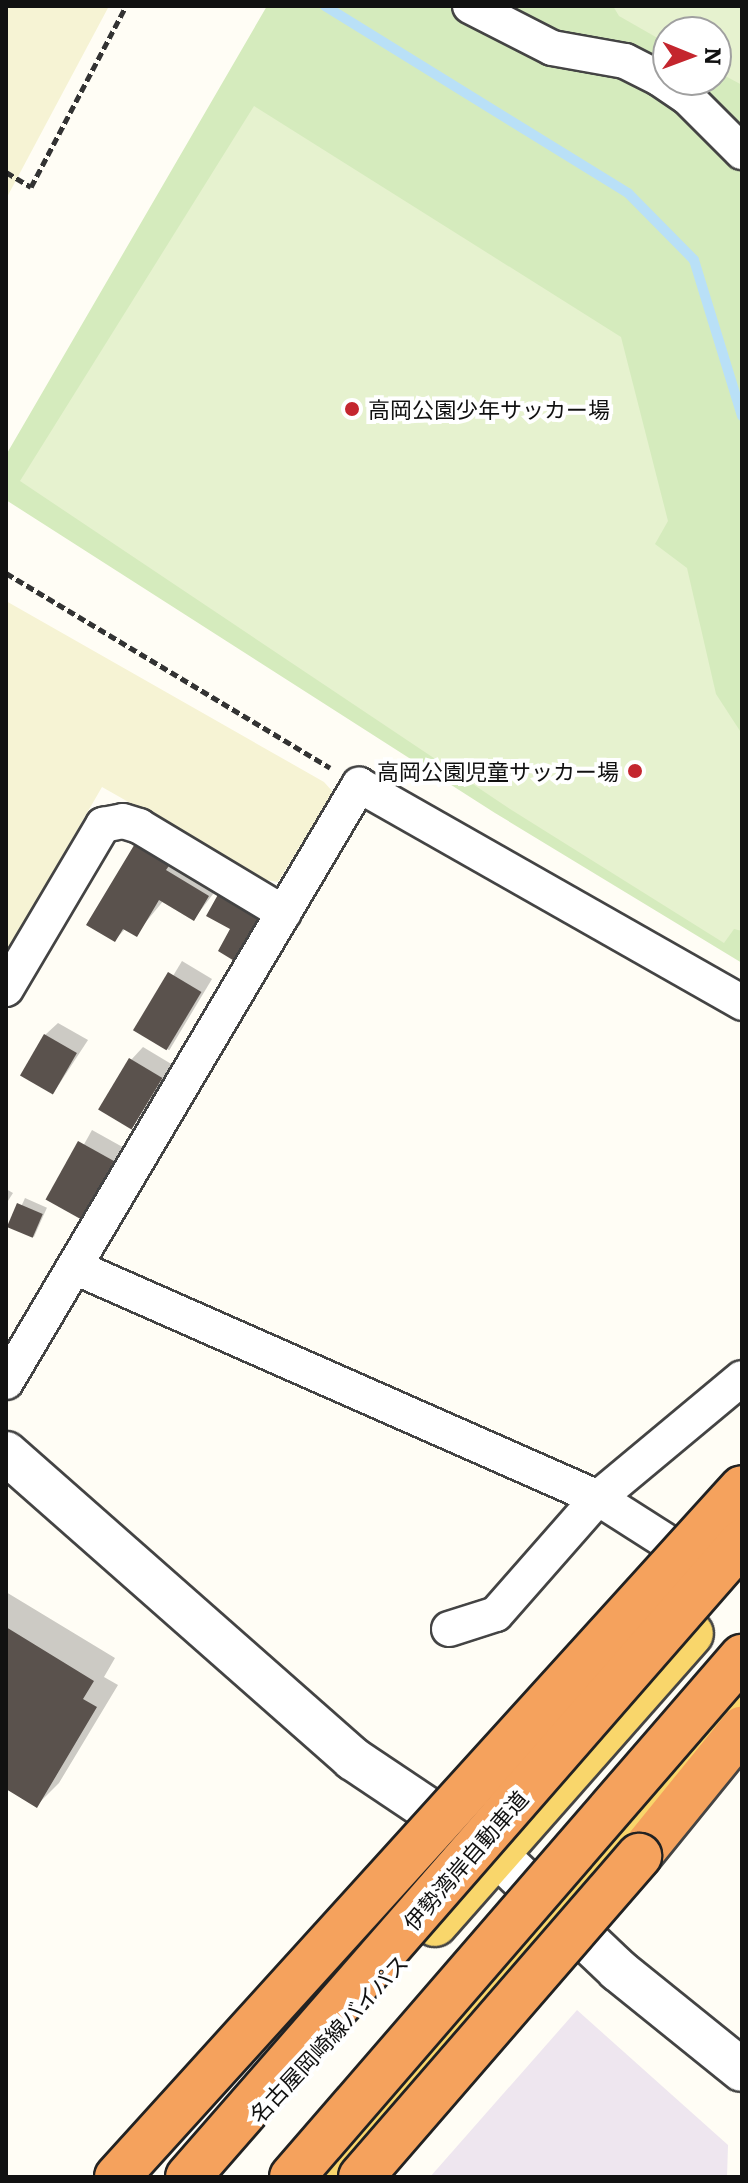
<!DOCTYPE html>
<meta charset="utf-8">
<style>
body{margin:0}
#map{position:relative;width:748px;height:2183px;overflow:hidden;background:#fffdf5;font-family:Literata,"Noto Sans JP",serif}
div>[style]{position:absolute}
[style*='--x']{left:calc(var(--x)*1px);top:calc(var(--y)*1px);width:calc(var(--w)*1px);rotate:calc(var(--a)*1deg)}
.industrial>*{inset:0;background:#eee6ef}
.farmland>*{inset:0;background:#f6f3d4}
.green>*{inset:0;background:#d5ebbd}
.pitch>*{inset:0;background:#e6f2cf}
.shadow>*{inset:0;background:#0003;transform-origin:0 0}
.stream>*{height:10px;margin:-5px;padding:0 5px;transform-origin:5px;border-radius:5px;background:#b9e0f7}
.building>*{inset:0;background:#5a524d;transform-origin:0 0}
.path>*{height:5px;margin-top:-2.5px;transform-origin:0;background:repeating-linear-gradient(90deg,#333 0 8px,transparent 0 12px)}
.roads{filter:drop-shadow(2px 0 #444) drop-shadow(-2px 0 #444) drop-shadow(0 2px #444) drop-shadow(0 -2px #444)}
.minor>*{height:34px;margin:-17px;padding:0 17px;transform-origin:17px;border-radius:17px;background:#fff}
.tertiary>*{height:42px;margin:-21px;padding:0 21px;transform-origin:21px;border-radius:21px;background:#fff}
.primary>*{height:44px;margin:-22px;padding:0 22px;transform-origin:22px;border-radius:22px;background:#f9d66b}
.motorway>*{height:44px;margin:-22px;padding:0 22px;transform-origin:22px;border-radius:22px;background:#f5a25d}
.bridges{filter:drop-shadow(2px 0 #222) drop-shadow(-2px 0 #222) drop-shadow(0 2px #222) drop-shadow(0 -2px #222)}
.motorway-bridge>*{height:44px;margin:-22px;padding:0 22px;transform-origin:22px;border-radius:22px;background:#f5a25d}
.dots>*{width:22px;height:22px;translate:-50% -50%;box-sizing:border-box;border:4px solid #fff;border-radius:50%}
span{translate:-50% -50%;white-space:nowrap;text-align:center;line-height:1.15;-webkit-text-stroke:8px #fff;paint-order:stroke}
.poi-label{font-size:22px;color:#111}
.left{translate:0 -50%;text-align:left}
.right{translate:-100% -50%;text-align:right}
.street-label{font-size:22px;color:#111}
.frame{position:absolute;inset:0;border:8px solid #111;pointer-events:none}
.north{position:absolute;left:652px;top:16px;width:80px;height:80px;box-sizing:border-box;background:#fff;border:2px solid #a0a0a0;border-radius:50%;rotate:91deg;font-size:22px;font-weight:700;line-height:32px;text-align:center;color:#111}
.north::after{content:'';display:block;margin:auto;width:28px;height:36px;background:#c4262e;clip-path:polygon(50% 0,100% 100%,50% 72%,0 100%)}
</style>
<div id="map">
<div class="industrial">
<div style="clip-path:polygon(577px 2010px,728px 2145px,727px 2177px,430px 2177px)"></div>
</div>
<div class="farmland">
<div style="clip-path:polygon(6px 6px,109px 6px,6px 199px)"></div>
<div style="clip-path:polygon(6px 601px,324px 782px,333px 792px,278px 882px,266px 880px,102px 787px,6px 953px)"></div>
</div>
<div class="green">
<div style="clip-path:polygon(evenodd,267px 6px,742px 6px,742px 963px,495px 813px,6px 500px,6px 455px,267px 6px,668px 32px,716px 32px,716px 80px,668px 80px,668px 32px)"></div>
</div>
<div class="pitch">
<div style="clip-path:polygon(613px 6px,742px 6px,742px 85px,716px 71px,716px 32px,668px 32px,668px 44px,619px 16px)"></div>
<div style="clip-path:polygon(254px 106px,621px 337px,668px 521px,655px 544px,687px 568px,716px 694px,742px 734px,742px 931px,734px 929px,724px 943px,507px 807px,20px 481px)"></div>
</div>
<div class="shadow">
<div style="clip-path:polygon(183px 851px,226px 877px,194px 919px,164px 900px,136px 934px,126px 928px,115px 940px,89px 924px)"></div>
<div style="left:182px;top:961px;width:35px;height:83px;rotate:31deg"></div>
<div style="clip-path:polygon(58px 1023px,88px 1040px,54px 1092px,45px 1035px)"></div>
<div style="clip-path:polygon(143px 1047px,173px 1065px,133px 1126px,131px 1060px)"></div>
<div style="left:92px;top:1130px;width:37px;height:81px;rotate:29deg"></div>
<div style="clip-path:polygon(6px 1189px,13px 1193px,6px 1204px)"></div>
<div style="left:25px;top:1198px;width:24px;height:32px;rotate:24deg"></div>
<div style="clip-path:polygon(6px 1592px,115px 1658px,104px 1677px,118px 1685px,59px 1783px,37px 1805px,6px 1787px)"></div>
</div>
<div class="stream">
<div style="--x:325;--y:6;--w:356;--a:31.7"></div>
<div style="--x:628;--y:193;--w:94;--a:45.4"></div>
<div style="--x:694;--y:260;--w:163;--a:72.9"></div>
</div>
<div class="building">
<div style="clip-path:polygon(136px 842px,171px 863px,166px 870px,209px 896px,194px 921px,159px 900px,137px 937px,123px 929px,115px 942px,86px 925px)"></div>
<div style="clip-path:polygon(220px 891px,262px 914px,236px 962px,218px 951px,230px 929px,206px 916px)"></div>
<div style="left:168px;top:972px;width:39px;height:68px;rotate:31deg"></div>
<div style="left:44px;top:1034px;width:38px;height:48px;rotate:30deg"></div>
<div style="left:129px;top:1058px;width:39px;height:60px;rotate:31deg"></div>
<div style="left:78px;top:1141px;width:41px;height:67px;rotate:29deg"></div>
<div style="left:17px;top:1203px;width:28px;height:26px;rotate:23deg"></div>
<div style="clip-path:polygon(6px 1627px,94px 1681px,83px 1699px,97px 1707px,37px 1808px,6px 1789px)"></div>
</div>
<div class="path">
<div style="--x:6;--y:172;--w:29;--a:31"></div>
<div style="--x:31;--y:187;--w:204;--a:-62.3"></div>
<div style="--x:6;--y:573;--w:378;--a:31"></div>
</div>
<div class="roads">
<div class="minor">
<div style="--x:470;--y:6;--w:92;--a:27.1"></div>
<div style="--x:552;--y:48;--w:74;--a:10.1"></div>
<div style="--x:625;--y:61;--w:39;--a:27"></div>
<div style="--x:660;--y:79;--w:32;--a:34"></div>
<div style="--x:687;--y:97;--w:78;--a:45"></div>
<div style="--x:6;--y:989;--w:191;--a:-59.4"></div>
<div style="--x:103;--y:825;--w:20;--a:-11"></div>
<div style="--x:123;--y:821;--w:17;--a:17"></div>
<div style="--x:139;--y:826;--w:169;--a:31"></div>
<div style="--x:77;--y:1268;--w:570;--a:23.82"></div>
<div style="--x:598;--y:1498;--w:125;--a:32.5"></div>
<div style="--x:6;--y:1382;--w:694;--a:-59.4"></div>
<div style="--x:359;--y:785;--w:441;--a:29.6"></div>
<div style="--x:449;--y:1629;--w:49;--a:-17.7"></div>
<div style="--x:496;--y:1614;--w:154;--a:-48.7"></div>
<div style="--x:598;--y:1498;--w:187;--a:-39.8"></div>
</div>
<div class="tertiary">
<div style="--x:6;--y:1453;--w:463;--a:41.4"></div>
<div style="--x:353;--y:1759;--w:174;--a:33.8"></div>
<div style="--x:498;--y:1856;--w:166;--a:43.5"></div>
<div style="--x:618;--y:1970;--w:159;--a:38.9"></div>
</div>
<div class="primary">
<div style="--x:435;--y:1924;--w:387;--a:-48.6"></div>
<div style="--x:329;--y:2177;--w:348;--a:-48.6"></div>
<div style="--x:559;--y:1916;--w:288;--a:-50.6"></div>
</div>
<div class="motorway">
<div style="--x:639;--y:1856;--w:164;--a:-51"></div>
</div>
</div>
<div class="bridges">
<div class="motorway-bridge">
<div style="--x:117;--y:2177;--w:930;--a:-47.79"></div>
<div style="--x:188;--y:2177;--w:843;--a:-48.9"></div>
<div style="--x:292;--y:2177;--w:688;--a:-49.13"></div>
<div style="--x:361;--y:2177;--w:425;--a:-49.1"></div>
</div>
</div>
<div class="dots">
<div style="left:352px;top:409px;background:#c4262e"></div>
<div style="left:635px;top:771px;background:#c4262e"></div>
</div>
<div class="poi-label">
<span class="left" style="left:368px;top:409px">高岡公園少年サッカー場</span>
<span class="right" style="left:619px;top:771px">高岡公園児童サッカー場</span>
</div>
<div class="street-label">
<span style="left:465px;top:1860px;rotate:-49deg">伊勢湾岸自動車道</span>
<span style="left:328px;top:2038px;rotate:-47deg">名古屋岡崎線バイパス</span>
</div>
<div class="frame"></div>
<div class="north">N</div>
</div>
